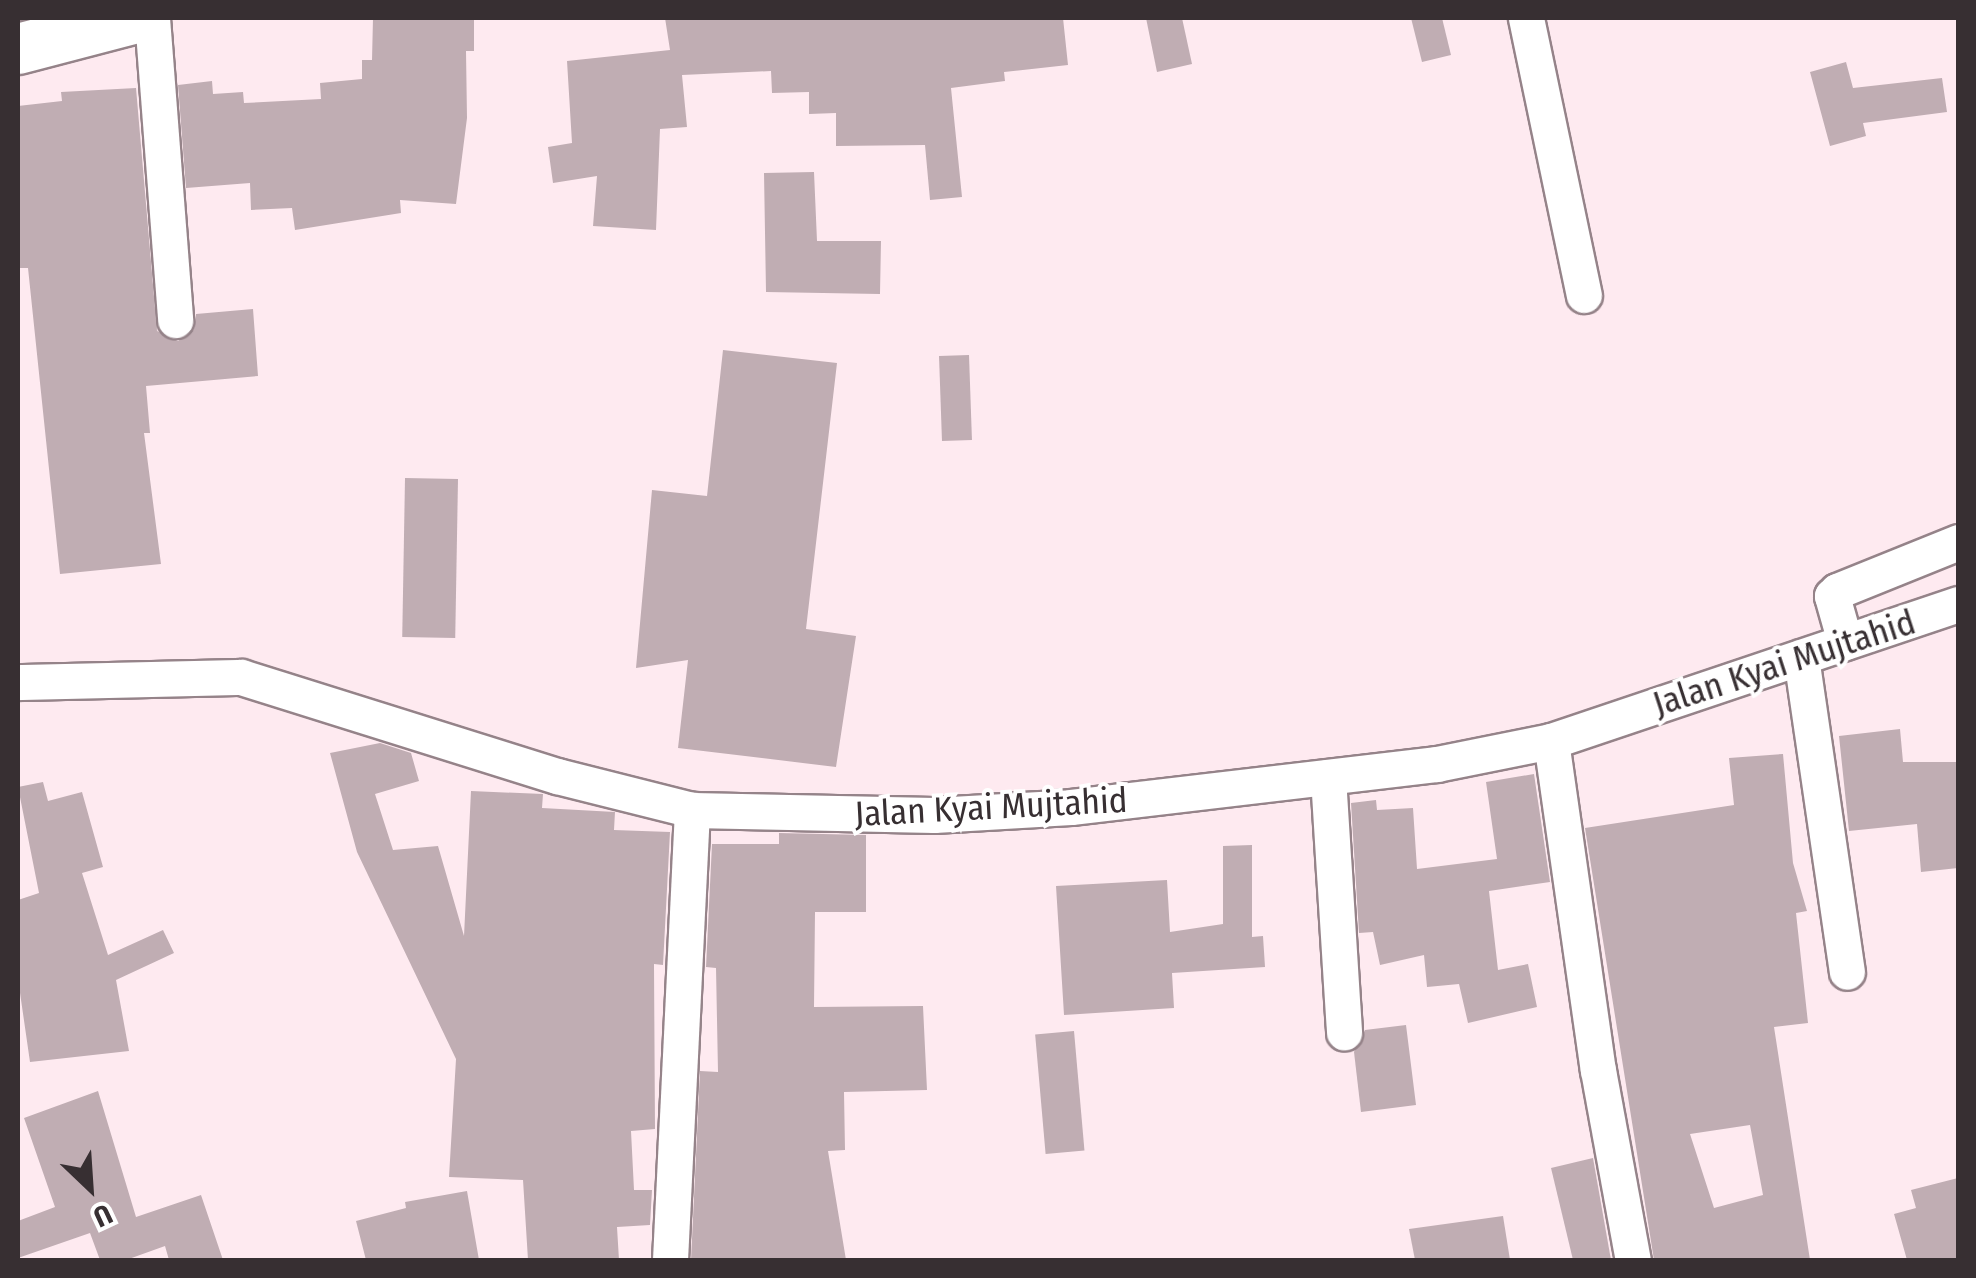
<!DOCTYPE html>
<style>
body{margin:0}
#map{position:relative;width:1976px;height:1278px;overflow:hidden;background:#feeaf0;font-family:"Fira Sans Condensed",sans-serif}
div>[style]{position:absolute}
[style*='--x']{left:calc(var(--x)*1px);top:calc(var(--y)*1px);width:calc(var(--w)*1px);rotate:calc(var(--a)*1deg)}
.building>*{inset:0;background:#c0adb3;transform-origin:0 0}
.roads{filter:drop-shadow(2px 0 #958389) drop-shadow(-2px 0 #958389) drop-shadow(0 2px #958389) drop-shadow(0 -2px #958389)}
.street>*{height:35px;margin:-17.5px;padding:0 17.5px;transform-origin:17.5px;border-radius:17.5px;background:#fff}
.secondary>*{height:50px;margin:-25px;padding:0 25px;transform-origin:25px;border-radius:25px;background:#fff}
span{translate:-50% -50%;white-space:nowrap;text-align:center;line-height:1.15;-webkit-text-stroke:8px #fff;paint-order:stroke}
.street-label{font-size:35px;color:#372f32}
.frame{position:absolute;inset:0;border:20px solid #372f32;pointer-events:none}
.north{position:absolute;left:40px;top:1138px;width:100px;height:100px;-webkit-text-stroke:8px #fff;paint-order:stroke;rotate:155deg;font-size:28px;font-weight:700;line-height:40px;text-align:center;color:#372f32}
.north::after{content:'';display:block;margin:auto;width:35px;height:45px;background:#372f32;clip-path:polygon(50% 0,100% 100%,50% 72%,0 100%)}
</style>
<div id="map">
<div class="building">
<div style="clip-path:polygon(373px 18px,474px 18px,474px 51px,466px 51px,467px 118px,456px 204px,400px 200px,401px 213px,295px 230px,292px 208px,251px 210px,250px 183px,186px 188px,178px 85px,212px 81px,213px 94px,243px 92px,244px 103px,321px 99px,320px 83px,362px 79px,362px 60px,372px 60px)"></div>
<div style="clip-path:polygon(665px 18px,1063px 18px,1068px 65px,1004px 72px,1005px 81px,951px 88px,962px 197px,930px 200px,925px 145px,836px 146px,836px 113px,809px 114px,809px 92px,772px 93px,771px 71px,682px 75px,687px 127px,660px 129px,656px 230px,593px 226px,597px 176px,553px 183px,548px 147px,572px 143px,567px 61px,670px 50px)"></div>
<div style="clip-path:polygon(1146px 18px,1182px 18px,1192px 64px,1157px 72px)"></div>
<div style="clip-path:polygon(1411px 18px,1442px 18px,1451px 55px,1422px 62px)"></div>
<div style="clip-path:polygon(1846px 62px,1853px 88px,1942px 78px,1947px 112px,1863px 123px,1866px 136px,1830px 146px,1810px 72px)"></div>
<div style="clip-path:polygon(136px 88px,157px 331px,178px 341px,194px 330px,196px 314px,253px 309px,258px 376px,146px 386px,150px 433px,144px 433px,161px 564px,60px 574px,28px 268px,20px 268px,18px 244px,18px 106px,62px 101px,61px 92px)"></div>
<div style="clip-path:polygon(814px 172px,817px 241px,881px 241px,880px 294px,766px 292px,764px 173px)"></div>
<div style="clip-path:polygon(723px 350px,837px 363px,806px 629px,856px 636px,836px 767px,678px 748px,688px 660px,636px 668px,652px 490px,707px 496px)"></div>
<div style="left:969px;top:355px;width:85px;height:30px;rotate:88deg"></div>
<div style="left:458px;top:479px;width:159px;height:53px;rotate:91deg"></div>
<div style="clip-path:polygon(1900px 729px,1903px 762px,1958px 762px,1958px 868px,1921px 872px,1917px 824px,1849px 831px,1839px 736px)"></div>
<div style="clip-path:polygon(380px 743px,411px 753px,419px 781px,375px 794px,393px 850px,438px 846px,464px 936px,471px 791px,543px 794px,542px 808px,615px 812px,614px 830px,670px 832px,663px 965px,654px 964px,655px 1129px,631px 1131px,634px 1190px,652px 1190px,650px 1225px,617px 1227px,619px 1260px,528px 1260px,523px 1180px,449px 1177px,456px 1059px,357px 852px,330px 753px)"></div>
<div style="clip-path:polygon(evenodd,1783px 754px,1793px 863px,1807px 911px,1796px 913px,1808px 1023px,1774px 1027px,1810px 1260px,1654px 1260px,1585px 828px,1734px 805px,1729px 758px,1783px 754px,1750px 1125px,1763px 1195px,1714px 1208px,1690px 1134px,1750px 1125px)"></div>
<div style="clip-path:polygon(1534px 774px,1550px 882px,1489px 891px,1498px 970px,1528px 964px,1537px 1007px,1468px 1023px,1459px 984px,1427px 987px,1424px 955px,1380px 965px,1373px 932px,1359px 933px,1351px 803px,1376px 800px,1377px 810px,1413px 808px,1417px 869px,1497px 859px,1486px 782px)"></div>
<div style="clip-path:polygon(43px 782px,48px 801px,82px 792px,103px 867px,82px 873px,108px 955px,163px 930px,174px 953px,116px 980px,129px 1051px,30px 1062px,18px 979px,18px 900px,39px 893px,18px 787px)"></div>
<div style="clip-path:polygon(779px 833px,866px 835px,866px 912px,815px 912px,814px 1007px,923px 1006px,927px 1090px,844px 1092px,845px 1150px,828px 1151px,846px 1260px,691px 1260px,700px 1071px,718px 1072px,716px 968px,706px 967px,712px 844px,779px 844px)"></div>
<div style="clip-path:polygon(1252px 845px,1252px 937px,1263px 936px,1265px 967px,1172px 973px,1174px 1008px,1064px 1015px,1056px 886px,1167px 880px,1170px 932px,1223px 924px,1223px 846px)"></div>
<div style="clip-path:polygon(1406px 1025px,1416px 1105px,1361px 1112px,1354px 1052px,1365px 1030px)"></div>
<div style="left:1074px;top:1031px;width:120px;height:39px;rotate:85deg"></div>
<div style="clip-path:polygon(98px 1091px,136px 1217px,201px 1195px,223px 1260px,169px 1260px,165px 1246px,126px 1260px,100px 1260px,90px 1233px,18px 1258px,18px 1221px,55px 1207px,24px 1118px)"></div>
<div style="clip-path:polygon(1593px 1158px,1611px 1260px,1573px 1260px,1551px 1168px)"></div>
<div style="clip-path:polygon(1958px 1178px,1958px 1260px,1907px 1260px,1894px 1214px,1916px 1208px,1911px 1190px)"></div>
<div style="clip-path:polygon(467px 1191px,479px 1260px,366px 1260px,356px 1221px,406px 1208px,405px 1202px)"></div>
<div style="clip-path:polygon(1503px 1216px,1510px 1260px,1415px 1260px,1409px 1229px)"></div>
</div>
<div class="roads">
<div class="street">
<div style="--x:152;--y:18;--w:303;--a:85.6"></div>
<div style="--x:1526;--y:18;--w:283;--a:78.2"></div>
<div style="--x:1845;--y:642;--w:48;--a:-105.8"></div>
<div style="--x:1832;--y:596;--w:7;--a:-45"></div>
<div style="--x:1837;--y:591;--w:131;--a:-22"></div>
<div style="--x:1801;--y:657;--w:318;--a:81.7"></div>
<div style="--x:18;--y:682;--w:223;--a:-1.3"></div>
<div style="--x:241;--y:677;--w:331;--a:17.4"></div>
<div style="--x:557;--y:776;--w:139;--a:14.1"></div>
<div style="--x:692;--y:810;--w:242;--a:1.2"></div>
<div style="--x:934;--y:815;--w:137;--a:-3.3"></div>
<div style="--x:1071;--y:807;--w:369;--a:-6.7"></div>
<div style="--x:1437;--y:764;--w:116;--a:-11.4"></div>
<div style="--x:1551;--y:741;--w:429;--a:-18.6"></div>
<div style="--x:1551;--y:741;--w:332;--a:81.9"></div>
<div style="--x:1598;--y:1070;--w:193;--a:79.6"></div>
<div style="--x:1328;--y:777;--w:256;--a:86.4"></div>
<div style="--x:670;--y:1260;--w:451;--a:-87.2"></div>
</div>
<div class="secondary">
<div style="--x:18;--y:49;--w:122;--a:-14.7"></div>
</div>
</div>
<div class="street-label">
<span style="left:1784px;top:663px;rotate:-18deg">Jalan Kyai Mujtahid</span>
<span style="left:991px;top:807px;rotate:-3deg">Jalan Kyai Mujtahid</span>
</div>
<div class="frame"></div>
<div class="north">U</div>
</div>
